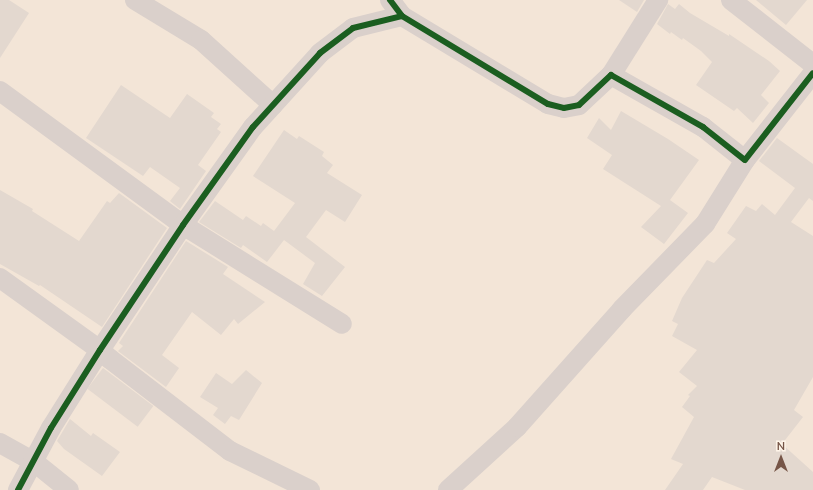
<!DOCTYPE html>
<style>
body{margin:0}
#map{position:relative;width:813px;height:490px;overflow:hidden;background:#f7f0e7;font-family:Mulish,sans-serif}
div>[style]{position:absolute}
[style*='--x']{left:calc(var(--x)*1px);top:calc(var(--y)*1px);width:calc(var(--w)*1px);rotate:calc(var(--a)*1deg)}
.residential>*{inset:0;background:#f3e5d7;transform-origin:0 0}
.building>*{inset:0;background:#e3d8cf;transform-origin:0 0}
.minor>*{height:20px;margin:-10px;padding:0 10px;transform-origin:10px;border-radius:10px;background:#dad0cb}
.cycleway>*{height:6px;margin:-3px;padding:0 3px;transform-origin:3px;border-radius:3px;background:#1b5e20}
span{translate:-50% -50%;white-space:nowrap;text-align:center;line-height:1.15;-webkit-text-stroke:4px #fff5e9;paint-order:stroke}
.north{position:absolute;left:761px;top:438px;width:40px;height:40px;-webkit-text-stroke:3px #fff5e9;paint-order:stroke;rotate:0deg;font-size:11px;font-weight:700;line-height:16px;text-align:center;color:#765547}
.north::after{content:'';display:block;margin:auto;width:14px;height:18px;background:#765547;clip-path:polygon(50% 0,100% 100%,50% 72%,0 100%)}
</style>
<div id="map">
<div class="residential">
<div style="left:0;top:0;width:813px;height:490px"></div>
</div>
<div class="building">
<div style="clip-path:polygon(0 0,9px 0,29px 13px,0 58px)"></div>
<div style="clip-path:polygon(619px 0,644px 0,637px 12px)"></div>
<div style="clip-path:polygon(756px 0,807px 0,786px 25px)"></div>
<div style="clip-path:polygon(668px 4px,675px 9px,679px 4px,690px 13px,729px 36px,729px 34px,769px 61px,780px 71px,761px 95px,769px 103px,753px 123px,737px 108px,734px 111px,696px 85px,712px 62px,701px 51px,683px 38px,682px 40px,671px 32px,670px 34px,657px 24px)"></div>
<div style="clip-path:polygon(121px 85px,170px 118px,187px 94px,214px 113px,211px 117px,221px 124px,217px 129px,221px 132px,198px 165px,206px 171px,180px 209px,170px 201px,180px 188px,150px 167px,143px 176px,86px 138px)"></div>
<div style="clip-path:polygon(621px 111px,668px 139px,699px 160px,670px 200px,688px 213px,664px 244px,641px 227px,661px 206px,603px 169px,612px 155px,587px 138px,599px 118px,611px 130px)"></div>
<div style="clip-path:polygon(284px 130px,297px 139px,299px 136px,324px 152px,322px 156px,333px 165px,327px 173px,362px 195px,345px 222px,326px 210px,306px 237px,345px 267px,322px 296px,303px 284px,315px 263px,284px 240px,267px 262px,243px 245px,241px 248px,199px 222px,215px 201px,243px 220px,246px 216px,261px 226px,263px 223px,274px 231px,295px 203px,253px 176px)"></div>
<div style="clip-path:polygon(777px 138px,813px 164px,813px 201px,809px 198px,791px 222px,813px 236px,813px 377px,794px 410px,803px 417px,782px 444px,813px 472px,813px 490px,745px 490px,712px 477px,703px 490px,665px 490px,683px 464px,671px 459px,694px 417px,682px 407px,690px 396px,688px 395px,697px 386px,679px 372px,697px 350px,672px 336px,678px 324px,672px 321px,682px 298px,707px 260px,714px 263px,736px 239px,727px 233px,746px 206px,756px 211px,762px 204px,775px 215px,795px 188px,759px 161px)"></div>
<div style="clip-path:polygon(0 190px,33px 209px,32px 211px,79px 241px,107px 201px,110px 203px,119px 193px,167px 228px,102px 327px,40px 285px,39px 286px,0 264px)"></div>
<div style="clip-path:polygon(186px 241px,228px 267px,223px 274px,265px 302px,238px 324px,234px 319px,221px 335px,192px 312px,162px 355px,179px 368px,166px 387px,118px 351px,123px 346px,119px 343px)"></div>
<div style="left:103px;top:368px;width:63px;height:26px;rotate:37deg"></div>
<div style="clip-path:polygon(246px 370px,262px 383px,239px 420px,231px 416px,225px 424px,213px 415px,218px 408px,200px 397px,216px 373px,232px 384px)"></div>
<div style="clip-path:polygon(70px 419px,91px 436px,93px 433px,120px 452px,102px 476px,64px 449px,57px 441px)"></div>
</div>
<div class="minor">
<div style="--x:135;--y:0;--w:77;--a:31.2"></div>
<div style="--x:201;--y:40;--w:97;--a:42.1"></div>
<div style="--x:390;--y:0;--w:20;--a:53"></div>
<div style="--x:402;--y:16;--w:170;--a:31.1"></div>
<div style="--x:548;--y:104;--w:16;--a:14"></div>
<div style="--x:564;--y:108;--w:15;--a:-11"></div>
<div style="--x:579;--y:105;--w:44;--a:-43.2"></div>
<div style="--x:611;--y:75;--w:106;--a:29.5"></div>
<div style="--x:703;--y:127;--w:53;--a:38.2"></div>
<div style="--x:745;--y:160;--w:110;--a:-52"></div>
<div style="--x:731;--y:0;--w:104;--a:38"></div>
<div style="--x:611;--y:75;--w:89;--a:-57.9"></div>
<div style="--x:0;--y:91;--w:227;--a:36.2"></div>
<div style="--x:183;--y:225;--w:187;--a:31.9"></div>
<div style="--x:0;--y:278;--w:123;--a:35.8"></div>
<div style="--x:100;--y:350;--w:13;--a:42"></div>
<div style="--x:110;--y:359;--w:151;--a:37.5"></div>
<div style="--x:230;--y:451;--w:89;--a:26"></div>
<div style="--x:0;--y:443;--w:38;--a:29"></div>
<div style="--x:33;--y:461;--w:46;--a:38.9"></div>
<div style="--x:18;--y:490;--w:70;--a:-62"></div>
<div style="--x:51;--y:428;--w:92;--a:-57.9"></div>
<div style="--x:100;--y:350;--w:150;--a:-56.4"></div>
<div style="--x:183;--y:225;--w:120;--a:-54.5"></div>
<div style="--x:253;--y:127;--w:100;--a:-47.8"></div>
<div style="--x:320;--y:53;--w:41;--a:-37.1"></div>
<div style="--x:353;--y:28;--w:50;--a:-13.8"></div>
<div style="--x:448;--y:490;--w:93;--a:-42.4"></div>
<div style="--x:517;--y:427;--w:158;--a:-48.3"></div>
<div style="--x:622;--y:309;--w:119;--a:-45.7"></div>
<div style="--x:705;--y:224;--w:75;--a:-58"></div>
</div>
<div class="cycleway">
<div style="--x:390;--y:0;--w:20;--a:53"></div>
<div style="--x:402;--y:16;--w:170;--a:31.1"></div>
<div style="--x:548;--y:104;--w:16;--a:14"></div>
<div style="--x:564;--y:108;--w:15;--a:-11"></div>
<div style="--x:579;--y:105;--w:44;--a:-43.2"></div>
<div style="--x:611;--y:75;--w:106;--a:29.5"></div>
<div style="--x:703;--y:127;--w:53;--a:38.2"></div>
<div style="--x:745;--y:160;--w:110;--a:-52"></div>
<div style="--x:18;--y:490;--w:70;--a:-62"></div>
<div style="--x:51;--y:428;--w:92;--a:-57.9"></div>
<div style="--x:100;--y:350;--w:150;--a:-56.4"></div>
<div style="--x:183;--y:225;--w:120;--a:-54.5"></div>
<div style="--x:253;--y:127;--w:100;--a:-47.8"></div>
<div style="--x:320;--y:53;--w:41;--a:-37.1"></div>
<div style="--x:353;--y:28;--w:50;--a:-13.8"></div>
</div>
<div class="north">N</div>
</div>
